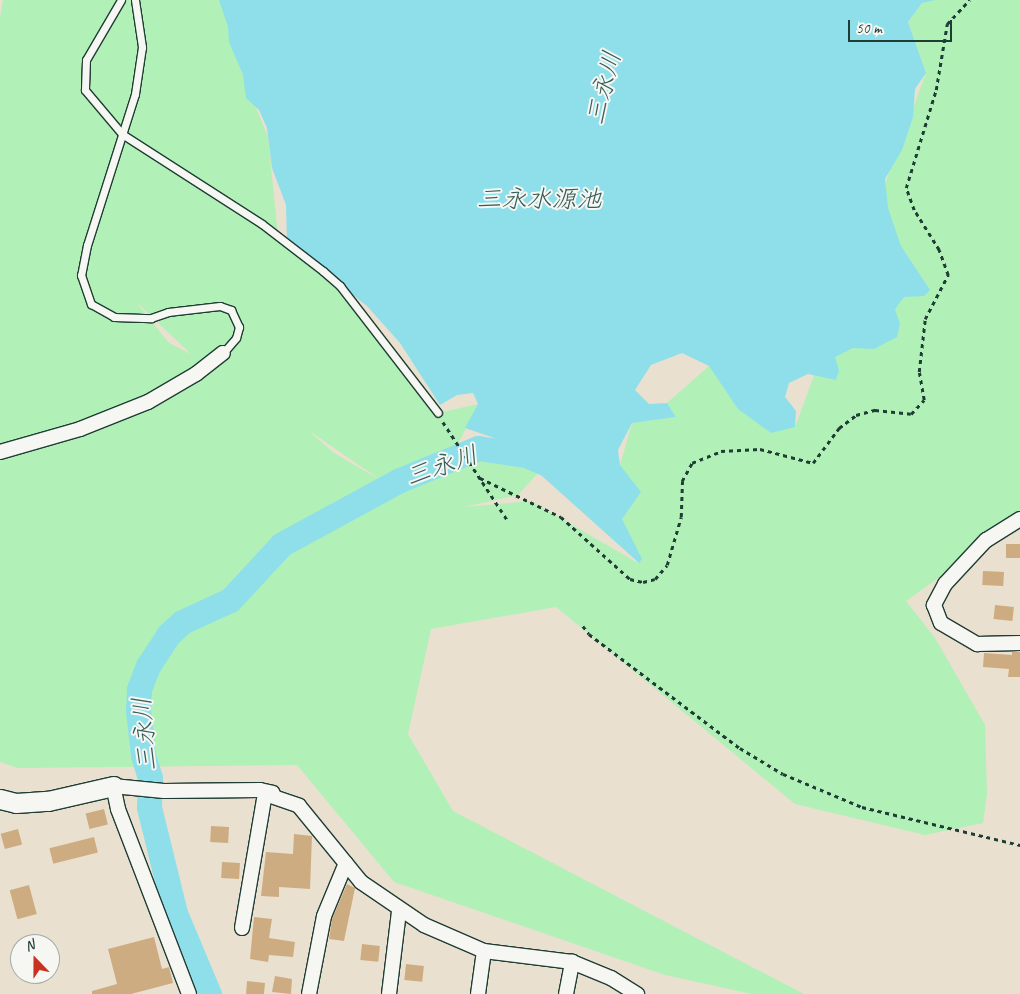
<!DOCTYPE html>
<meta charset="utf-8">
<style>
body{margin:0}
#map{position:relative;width:1020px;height:994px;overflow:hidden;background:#eae0d0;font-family:Caveat,"Klee One",sans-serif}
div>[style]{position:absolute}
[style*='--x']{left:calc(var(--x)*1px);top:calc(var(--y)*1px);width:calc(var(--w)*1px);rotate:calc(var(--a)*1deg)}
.green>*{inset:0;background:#b1f0b7}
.water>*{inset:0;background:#8fdfeb}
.river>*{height:25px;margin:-12.5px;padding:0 12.5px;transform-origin:12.5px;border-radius:12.5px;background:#8fdfeb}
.building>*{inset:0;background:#ceac81;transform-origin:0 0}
.path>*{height:2.5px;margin-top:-1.25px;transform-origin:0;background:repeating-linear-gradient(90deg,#1f3d34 0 4px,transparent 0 8px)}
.roads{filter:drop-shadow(1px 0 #1f3d34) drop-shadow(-1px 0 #1f3d34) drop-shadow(0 1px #1f3d34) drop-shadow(0 -1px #1f3d34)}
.lane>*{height:7px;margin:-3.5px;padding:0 3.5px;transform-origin:3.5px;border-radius:3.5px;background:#f6f6f2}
.street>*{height:14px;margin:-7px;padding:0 7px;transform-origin:7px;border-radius:7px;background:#f6f6f2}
.secondary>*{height:19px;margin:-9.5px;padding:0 9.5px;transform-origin:9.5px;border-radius:9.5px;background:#f6f6f2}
span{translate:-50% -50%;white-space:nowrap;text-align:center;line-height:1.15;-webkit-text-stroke:4px #f6f6f2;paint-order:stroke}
.water-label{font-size:25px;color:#355d59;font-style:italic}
.north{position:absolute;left:10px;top:934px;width:50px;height:50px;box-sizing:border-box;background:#f6f6f2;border:1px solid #a0aca6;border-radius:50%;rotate:338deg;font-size:14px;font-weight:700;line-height:20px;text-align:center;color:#1f3d34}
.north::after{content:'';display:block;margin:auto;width:18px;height:22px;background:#c8321e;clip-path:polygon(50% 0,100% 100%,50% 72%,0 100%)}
.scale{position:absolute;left:848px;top:20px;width:104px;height:22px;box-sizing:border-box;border:2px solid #1f3d34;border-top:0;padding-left:6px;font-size:15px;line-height:18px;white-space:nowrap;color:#1f3d34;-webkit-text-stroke:4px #f6f6f2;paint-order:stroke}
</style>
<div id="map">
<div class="green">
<div style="clip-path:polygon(evenodd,3px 0,223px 0,237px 61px,268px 137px,278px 236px,323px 271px,438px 413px,478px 404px,458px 444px,538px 473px,518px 495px,464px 507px,531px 501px,638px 563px,622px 519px,620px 465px,632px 423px,676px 417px,667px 403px,709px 366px,795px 427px,926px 73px,908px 22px,922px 3px,928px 0,1020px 0,1020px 520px,906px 601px,935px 638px,985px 725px,987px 794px,983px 823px,925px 835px,795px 804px,556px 607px,431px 629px,408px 734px,453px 811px,804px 994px,752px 994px,665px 975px,394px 882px,297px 765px,18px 768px,0 762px,0 17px,3px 0,136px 302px,191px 354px,169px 343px,136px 302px,3px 0,308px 430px,382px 481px,334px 453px,308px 430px)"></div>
</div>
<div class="water">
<div style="clip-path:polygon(219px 0,935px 0,922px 3px,908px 22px,926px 73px,915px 89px,913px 117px,902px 150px,885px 179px,888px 208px,901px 246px,930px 290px,924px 296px,904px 297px,895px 309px,900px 324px,897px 337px,874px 349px,853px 348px,835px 357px,839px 370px,836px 380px,808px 374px,789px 383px,785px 397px,796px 411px,795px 427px,771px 433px,738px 409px,709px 366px,682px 353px,651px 365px,635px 390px,649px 404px,667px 403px,676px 417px,632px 423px,618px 450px,620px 465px,641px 492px,622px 519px,642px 559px,639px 563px,503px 441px,465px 428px,478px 404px,473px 393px,457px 395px,440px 405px,400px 343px,367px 306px,287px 244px,286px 205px,272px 168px,267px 128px,259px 110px,246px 98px,243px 75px,229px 42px,228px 27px)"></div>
</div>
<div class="river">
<div style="--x:209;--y:994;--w:88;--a:-112.8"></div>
<div style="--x:175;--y:913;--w:109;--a:-103.8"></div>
<div style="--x:149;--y:807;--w:29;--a:-88"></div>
<div style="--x:150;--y:778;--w:24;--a:-107"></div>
<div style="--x:143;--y:755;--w:45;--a:-96.3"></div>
<div style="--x:138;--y:710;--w:21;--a:-87"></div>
<div style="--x:139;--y:689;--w:25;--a:-69"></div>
<div style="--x:148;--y:666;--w:37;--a:-57"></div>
<div style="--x:168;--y:635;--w:19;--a:-43"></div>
<div style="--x:182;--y:622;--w:53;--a:-24.6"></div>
<div style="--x:230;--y:600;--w:76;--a:-47.1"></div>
<div style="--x:282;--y:544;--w:134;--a:-28.5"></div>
<div style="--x:400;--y:480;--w:84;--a:-22.3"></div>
<div style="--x:478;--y:448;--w:49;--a:8.3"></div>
<div style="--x:526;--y:455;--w:26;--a:23"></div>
</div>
<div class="building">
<div style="left:1006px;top:544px;width:14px;height:14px"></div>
<div style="left:983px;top:571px;width:21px;height:14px;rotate:3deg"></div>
<div style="left:995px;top:605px;width:19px;height:14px;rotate:6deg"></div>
<div style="clip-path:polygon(1012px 652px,1020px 652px,1020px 677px,1008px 677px,1009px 669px,983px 667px,984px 653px,1012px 655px)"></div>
<div style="left:104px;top:809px;width:16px;height:19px;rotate:76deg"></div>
<div style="left:211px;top:826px;width:18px;height:16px;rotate:3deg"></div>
<div style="left:18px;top:829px;width:16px;height:18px;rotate:75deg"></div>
<div style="clip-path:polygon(294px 834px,312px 836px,310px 889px,279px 887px,279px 897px,261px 896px,266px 852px,293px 854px)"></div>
<div style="left:94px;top:837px;width:16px;height:46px;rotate:76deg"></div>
<div style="left:222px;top:862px;width:18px;height:16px;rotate:3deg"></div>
<div style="clip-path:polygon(347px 884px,355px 888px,344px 941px,329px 939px,332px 919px)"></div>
<div style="left:29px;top:885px;width:30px;height:20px;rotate:75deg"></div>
<div style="clip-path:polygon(254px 917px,272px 919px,269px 938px,295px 942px,293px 957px,269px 955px,268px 962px,250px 959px)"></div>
<div style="clip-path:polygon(154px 937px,162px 969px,169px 967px,173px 983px,131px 994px,92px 994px,92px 991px,117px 984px,108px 949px)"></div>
<div style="left:362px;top:944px;width:18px;height:16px;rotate:6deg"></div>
<div style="left:406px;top:964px;width:18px;height:16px;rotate:6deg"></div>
<div style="clip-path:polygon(275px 976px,292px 979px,291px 994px,272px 992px)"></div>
<div style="clip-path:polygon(247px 981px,265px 983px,264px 994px,246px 994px)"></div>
</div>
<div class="path">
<div style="--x:443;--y:422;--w:118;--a:56.7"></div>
<div style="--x:480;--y:478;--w:90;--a:25.7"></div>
<div style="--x:561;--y:517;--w:93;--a:41.9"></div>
<div style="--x:630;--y:579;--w:13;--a:13"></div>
<div style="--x:643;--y:582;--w:12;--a:-14"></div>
<div style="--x:655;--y:579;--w:18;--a:-49"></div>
<div style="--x:667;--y:565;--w:50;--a:-73.7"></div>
<div style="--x:681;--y:517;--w:36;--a:-88"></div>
<div style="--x:682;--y:481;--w:21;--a:-61"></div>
<div style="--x:692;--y:463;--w:31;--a:-22"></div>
<div style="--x:721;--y:451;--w:39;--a:-3"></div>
<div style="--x:760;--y:449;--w:55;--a:14.8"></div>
<div style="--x:813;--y:463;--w:44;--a:-53.4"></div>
<div style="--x:839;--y:428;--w:21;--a:-37"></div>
<div style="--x:856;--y:415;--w:20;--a:-15"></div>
<div style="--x:875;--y:410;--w:36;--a:6"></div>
<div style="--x:911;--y:414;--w:19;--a:-47"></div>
<div style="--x:924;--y:400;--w:28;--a:-100"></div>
<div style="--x:919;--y:372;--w:53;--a:-83.5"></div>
<div style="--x:925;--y:319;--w:50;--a:-62.4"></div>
<div style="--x:948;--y:275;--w:27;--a:-110"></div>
<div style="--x:939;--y:250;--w:47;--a:-122"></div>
<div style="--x:914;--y:210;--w:23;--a:-110"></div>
<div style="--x:906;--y:188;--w:102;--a:-73"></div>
<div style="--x:936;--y:90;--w:67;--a:-80.5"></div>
<div style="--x:947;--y:24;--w:33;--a:-47"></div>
<div style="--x:583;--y:626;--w:10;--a:53"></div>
<div style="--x:589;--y:634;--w:189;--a:37.1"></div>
<div style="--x:740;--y:748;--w:50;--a:31.2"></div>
<div style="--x:783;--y:774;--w:86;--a:22.7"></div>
<div style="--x:862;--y:807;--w:163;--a:13.5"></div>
</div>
<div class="roads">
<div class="lane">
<div style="--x:121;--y:0;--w:69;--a:120.3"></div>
<div style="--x:86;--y:60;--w:30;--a:92"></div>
<div style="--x:85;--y:90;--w:57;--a:49.9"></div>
<div style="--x:122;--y:134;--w:166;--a:32.7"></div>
<div style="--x:262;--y:224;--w:77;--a:37.6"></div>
<div style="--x:323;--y:271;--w:23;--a:41"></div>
<div style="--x:340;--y:286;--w:160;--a:52.3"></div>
<div style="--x:135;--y:0;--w:48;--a:81.5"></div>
<div style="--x:142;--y:47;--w:48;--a:98.5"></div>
<div style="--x:135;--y:94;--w:158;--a:107.6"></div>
<div style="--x:87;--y:245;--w:31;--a:101"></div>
<div style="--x:81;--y:275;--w:31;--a:71"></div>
<div style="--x:91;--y:304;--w:26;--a:29"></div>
<div style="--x:114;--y:317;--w:37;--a:2"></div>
<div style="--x:151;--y:318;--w:18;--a:-19"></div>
<div style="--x:168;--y:312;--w:52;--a:-6.6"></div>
<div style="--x:220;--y:306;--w:12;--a:20"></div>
<div style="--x:231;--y:310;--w:19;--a:65"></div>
<div style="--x:239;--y:327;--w:11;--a:105"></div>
<div style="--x:236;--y:338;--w:20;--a:131"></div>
</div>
<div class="street">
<div style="--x:0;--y:452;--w:83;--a:-16"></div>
<div style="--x:80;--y:429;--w:73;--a:-21.7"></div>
<div style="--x:148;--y:402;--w:56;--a:-30.3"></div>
<div style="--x:196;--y:374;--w:34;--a:-38"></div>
<div style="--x:1020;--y:519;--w:40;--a:148"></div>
<div style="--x:986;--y:540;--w:60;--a:133"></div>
<div style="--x:945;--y:584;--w:24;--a:118"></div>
<div style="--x:934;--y:605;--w:19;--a:69"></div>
<div style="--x:941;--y:623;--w:42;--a:30.3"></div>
<div style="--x:977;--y:644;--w:43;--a:-1.3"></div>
<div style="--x:265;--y:794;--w:36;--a:19"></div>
<div style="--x:299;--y:806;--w:98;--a:50.8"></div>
<div style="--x:361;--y:882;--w:76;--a:34.3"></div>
<div style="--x:424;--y:925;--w:65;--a:23.4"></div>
<div style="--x:484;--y:951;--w:89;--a:7.1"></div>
<div style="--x:572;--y:962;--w:42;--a:22.3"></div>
<div style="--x:611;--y:978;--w:31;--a:32"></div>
<div style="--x:242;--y:928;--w:136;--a:-80.3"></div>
<div style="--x:189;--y:994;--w:198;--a:-111"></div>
<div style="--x:118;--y:809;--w:24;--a:-102"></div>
<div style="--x:113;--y:786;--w:51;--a:5.6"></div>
<div style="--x:164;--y:791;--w:96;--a:-0.6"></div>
<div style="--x:260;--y:790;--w:13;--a:13"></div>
<div style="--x:309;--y:994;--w:79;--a:-79.1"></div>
<div style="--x:324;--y:916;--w:57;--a:-67.5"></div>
<div style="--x:389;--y:994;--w:84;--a:-83.1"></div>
<div style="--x:478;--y:994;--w:43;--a:-82.1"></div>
<div style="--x:566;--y:994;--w:33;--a:-79"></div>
</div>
<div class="secondary">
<div style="--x:0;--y:799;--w:16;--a:14"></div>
<div style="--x:16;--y:803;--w:32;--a:-4"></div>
<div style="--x:48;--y:801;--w:67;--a:-13"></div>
</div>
</div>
<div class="water-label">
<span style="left:604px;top:88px;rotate:-76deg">三永川</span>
<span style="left:539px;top:199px">三永水源池</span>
<span style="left:442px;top:466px;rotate:-19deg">三永川</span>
<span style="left:145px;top:734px;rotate:-95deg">三永川</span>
</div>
<div class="north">N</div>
<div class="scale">50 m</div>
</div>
